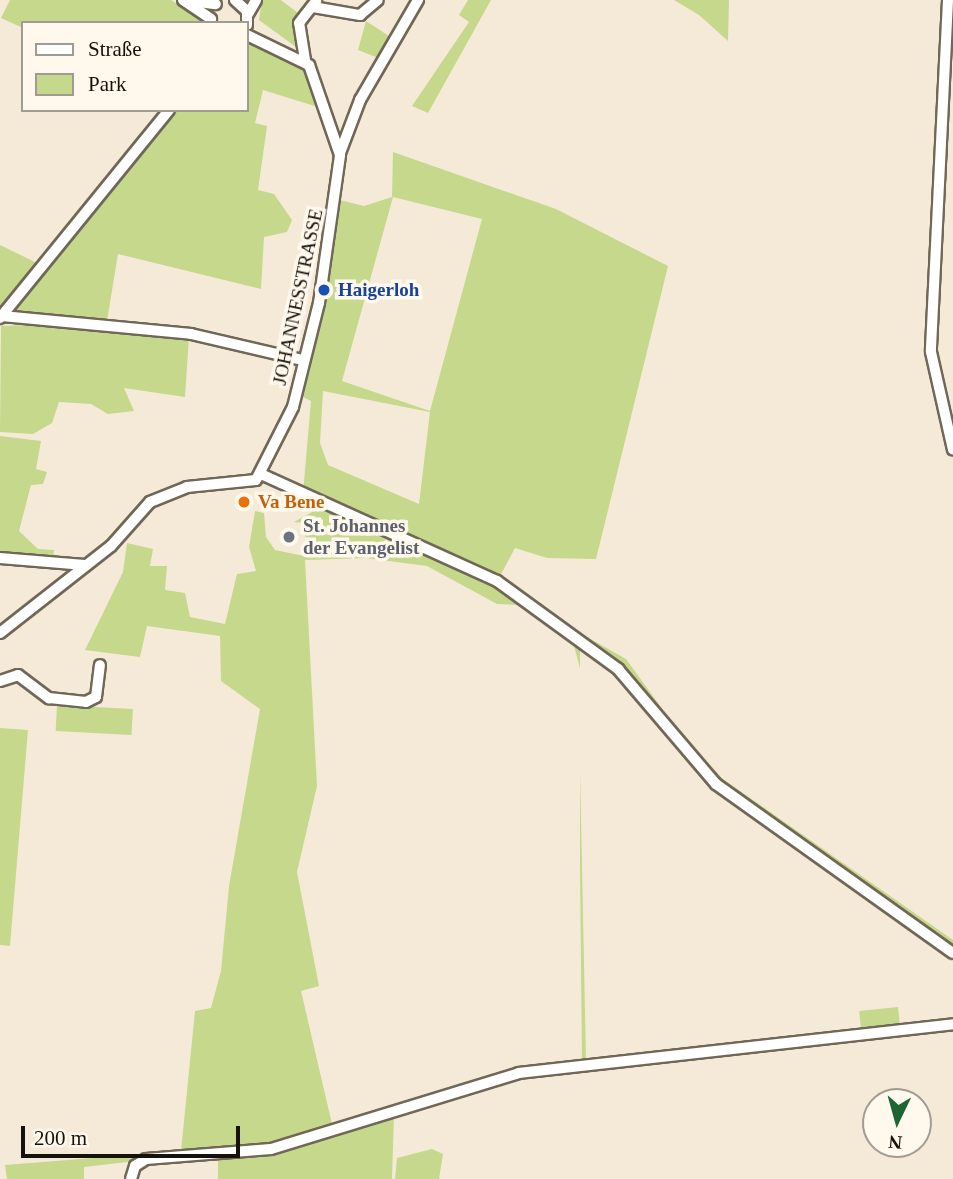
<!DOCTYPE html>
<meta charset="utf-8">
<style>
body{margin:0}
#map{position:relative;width:953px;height:1179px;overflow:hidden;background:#f5ead8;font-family:Georgia,serif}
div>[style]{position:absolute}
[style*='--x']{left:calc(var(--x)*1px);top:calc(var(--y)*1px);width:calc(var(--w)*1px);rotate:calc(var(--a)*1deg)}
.green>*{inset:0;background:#c5d88b;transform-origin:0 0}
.roads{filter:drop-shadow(2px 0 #706757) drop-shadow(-2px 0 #706757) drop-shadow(0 2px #706757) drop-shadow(0 -2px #706757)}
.minor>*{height:10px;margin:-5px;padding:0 5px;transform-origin:5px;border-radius:5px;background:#fff}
.dots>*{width:19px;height:19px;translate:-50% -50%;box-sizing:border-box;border:4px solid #fff8ed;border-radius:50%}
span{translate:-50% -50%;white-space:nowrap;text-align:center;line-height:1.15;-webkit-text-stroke:7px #fff8ed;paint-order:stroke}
.transit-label{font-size:19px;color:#164399;font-weight:700}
.left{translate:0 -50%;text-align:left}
.street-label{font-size:19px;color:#15110b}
.food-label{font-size:19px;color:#c56008;font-weight:700}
.worship-label{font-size:19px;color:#5b616d;font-weight:700}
.legend{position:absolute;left:21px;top:21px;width:228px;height:91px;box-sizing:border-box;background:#fff8ed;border:2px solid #a19c93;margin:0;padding:9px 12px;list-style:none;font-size:21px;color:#15110b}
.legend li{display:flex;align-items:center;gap:14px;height:35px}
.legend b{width:35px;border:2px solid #a19c93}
.north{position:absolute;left:862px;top:1088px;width:70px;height:70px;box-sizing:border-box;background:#fff8ed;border:2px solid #a19c93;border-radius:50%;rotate:185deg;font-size:19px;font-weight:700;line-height:28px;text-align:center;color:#15110b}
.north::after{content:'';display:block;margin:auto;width:24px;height:32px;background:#1d6532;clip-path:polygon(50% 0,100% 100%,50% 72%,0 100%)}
.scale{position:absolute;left:21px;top:1126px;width:219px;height:32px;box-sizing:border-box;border:4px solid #15110b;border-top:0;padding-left:9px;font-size:21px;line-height:24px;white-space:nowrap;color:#15110b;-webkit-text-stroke:5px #fff8ed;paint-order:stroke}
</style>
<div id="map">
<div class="green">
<div style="clip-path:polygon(10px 0,171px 0,207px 23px,23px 23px,23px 28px,1px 18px)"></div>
<div style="clip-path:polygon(262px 0,281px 0,298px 13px,300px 50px,259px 20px)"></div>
<div style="clip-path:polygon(468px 0,491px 0,428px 113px,412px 106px,469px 22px,459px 15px)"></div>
<div style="clip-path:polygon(674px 0,729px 0,728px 41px,699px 15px)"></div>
<div style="clip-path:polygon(366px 21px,392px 38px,381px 59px,358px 50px)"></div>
<div style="clip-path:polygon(247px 40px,305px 65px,321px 108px,263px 90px,255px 123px,267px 126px,258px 190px,274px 194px,292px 220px,287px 232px,264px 237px,261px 289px,118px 254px,107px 321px,11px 312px,175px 110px,247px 110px)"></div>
<div style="clip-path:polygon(evenodd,393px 152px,556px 209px,668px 266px,596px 559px,547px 558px,515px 548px,499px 578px,580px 647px,580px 668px,574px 646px,519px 605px,497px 604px,427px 566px,366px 558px,305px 560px,317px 786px,297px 872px,319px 986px,301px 991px,332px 1124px,291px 1143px,84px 1167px,84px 1179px,7px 1179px,5px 1165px,181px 1151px,195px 1011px,211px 1008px,221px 971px,229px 886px,260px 709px,221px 681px,220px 636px,147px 626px,140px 657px,85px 650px,123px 572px,127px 543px,153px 549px,150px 566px,167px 566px,165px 590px,185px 593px,190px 617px,225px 624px,237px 574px,256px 571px,249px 547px,255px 511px,264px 513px,266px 537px,275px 550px,304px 556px,308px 551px,303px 523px,294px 522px,312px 512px,303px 493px,311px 401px,299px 395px,340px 200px,364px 206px,392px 197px,393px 152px,393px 197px,482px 219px,430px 411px,342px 381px,393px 197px,393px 152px,323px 391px,430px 412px,419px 504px,328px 465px,320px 443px,323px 391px)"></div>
<div style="clip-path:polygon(0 245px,37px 263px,0 312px)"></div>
<div style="clip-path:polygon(81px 323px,189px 337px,185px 397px,124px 388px,134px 411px,108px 414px,91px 404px,59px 402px,52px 423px,33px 434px,0 432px,1px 326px)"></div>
<div style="clip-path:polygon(0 436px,41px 441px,36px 469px,47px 472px,43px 484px,31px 485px,19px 531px,38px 549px,54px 550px,53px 560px,0 557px)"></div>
<div style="clip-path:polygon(580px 633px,626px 659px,679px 732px,723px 779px,953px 940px,953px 949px,723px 786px,654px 708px,629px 671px)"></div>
<div style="left:57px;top:705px;width:76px;height:26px;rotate:3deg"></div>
<div style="clip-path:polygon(0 728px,28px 730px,10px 946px,0 945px)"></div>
<div style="clip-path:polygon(580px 770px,586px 1061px,582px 1062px,580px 862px)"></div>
<div style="left:898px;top:1007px;width:18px;height:39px;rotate:84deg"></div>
<div style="clip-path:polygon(394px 1114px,392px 1179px,218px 1179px,218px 1159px)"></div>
<div style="clip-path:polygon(432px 1149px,443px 1154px,439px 1179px,395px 1179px,397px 1158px)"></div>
</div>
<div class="roads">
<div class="minor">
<div style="--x:183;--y:0;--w:34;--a:34"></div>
<div style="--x:235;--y:0;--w:16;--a:43"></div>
<div style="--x:247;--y:11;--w:14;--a:90"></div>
<div style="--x:948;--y:0;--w:352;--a:92.8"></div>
<div style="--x:931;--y:352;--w:100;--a:77.3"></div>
<div style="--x:190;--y:1;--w:26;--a:7"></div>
<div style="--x:313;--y:7;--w:48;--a:9.7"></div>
<div style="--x:360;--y:15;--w:23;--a:-40"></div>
<div style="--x:248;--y:14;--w:16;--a:-60"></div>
<div style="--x:305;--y:60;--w:37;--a:-99"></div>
<div style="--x:299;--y:23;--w:28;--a:-52"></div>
<div style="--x:340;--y:153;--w:57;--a:-69.3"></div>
<div style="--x:360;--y:100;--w:116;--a:-59.9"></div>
<div style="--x:2;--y:316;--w:190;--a:5.4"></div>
<div style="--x:191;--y:334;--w:115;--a:13.1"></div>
<div style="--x:0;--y:318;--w:268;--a:-50.9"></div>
<div style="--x:261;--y:474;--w:259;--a:24.4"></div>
<div style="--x:497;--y:581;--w:150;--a:36"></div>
<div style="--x:618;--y:669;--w:151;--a:49.6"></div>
<div style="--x:716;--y:784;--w:291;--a:35.5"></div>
<div style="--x:0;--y:558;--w:85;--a:4.7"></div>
<div style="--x:0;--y:633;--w:141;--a:-38.1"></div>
<div style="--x:111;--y:546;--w:59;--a:-48.4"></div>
<div style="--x:150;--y:502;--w:40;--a:-22"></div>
<div style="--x:187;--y:487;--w:69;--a:-5.8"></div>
<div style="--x:256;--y:480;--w:82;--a:-63.1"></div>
<div style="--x:293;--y:407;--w:107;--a:-76"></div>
<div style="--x:319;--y:303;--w:149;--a:-81.9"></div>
<div style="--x:340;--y:155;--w:95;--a:-109"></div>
<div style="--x:309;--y:65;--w:69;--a:-154.2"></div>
<div style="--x:0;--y:681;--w:19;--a:-18"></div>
<div style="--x:18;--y:675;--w:39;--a:37"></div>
<div style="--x:49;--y:698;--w:37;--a:6"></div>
<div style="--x:86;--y:702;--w:11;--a:-27"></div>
<div style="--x:96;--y:697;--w:32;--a:-83"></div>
<div style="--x:131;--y:1179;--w:14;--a:-73"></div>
<div style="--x:135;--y:1166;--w:13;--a:-32"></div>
<div style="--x:146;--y:1159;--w:125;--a:-4.6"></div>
<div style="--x:271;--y:1149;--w:259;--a:-17"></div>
<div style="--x:519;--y:1073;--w:437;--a:-6.4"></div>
</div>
</div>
<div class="dots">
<div style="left:324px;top:290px;background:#1a4fb4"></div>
<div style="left:244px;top:502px;background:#e8710a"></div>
<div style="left:289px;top:537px;background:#6b7280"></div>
</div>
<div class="transit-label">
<span class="left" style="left:338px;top:290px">Haigerloh</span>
</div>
<div class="street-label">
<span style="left:298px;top:297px;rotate:-78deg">JOHANNESSTRASSE</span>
</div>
<div class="food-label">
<span class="left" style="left:258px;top:502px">Va Bene</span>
</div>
<div class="worship-label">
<span class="left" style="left:303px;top:537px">St. Johannes<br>der Evangelist</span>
</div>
<ul class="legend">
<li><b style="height:9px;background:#fff"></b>Straße</li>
<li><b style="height:19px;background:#c5d88b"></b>Park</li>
</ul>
<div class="north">N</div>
<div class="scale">200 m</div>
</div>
